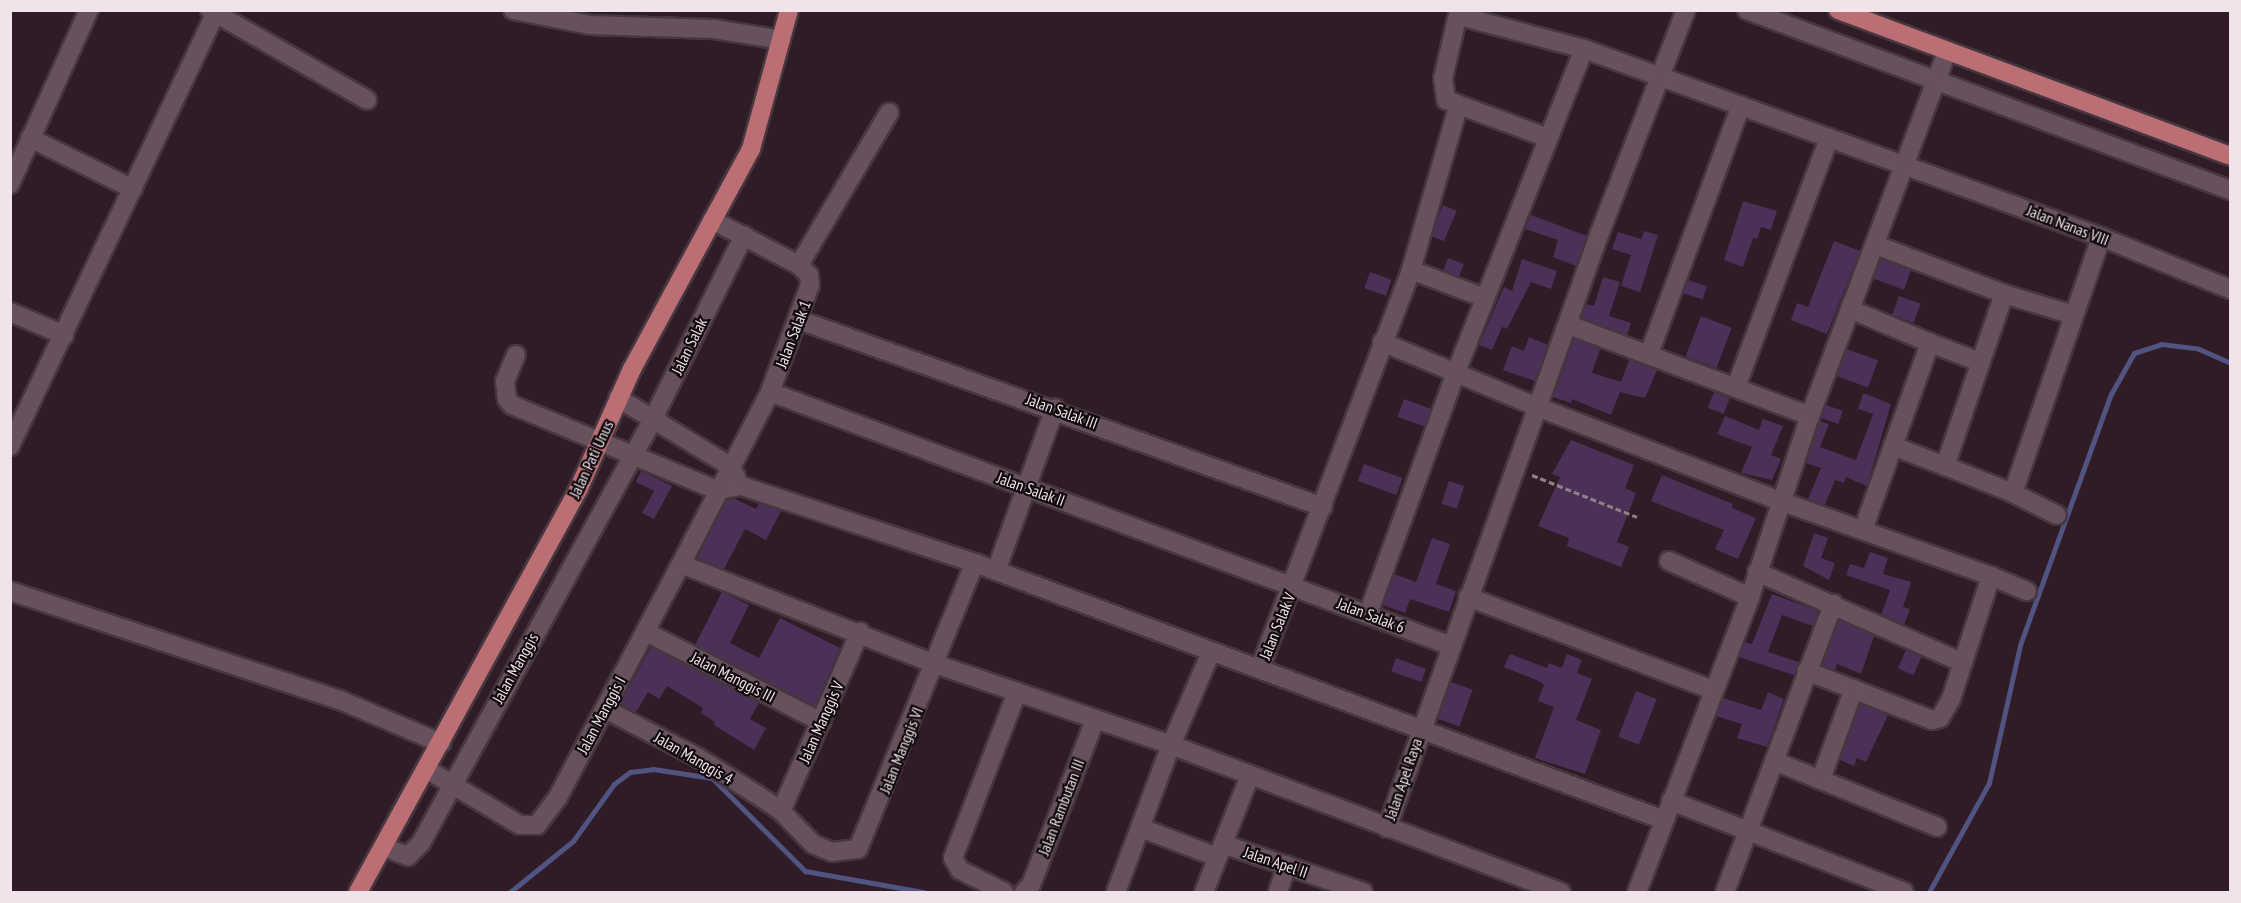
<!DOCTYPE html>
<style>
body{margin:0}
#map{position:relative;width:2241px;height:903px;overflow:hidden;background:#2f1c26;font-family:"PT Sans Narrow",sans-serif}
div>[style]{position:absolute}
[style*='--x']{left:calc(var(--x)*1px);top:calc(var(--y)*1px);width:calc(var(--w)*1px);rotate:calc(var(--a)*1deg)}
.stream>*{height:5px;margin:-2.5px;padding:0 2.5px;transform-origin:2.5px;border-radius:2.5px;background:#515380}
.building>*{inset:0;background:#4b3158;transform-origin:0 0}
.path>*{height:3px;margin-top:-1.5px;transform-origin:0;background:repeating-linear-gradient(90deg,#8f7f87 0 6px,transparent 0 9px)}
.roads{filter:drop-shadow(2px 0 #46373f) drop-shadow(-2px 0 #46373f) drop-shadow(0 2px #46373f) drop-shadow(0 -2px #46373f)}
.minor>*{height:18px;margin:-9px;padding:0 9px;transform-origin:9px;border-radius:9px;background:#67515c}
.major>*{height:18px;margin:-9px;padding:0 9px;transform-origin:9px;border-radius:9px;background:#bc6e75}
span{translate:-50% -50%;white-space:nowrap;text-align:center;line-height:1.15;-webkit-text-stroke:4.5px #11090d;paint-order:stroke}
.street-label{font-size:16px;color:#f0e3e9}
.frame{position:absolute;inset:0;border:12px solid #f0e3e9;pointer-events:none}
</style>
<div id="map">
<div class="stream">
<div style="--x:510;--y:892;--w:81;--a:-39"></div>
<div style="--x:573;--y:841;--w:70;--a:-54.3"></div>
<div style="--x:614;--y:784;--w:20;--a:-37"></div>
<div style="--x:630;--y:772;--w:23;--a:-7"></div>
<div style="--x:653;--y:769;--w:60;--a:8.7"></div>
<div style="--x:712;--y:778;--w:132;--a:45"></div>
<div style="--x:805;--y:871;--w:120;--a:10.1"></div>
<div style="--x:1929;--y:892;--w:124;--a:-61.2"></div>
<div style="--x:1989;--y:783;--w:141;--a:-77.3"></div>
<div style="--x:2020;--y:645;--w:267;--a:-70.1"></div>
<div style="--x:2111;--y:394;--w:47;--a:-60.7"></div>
<div style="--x:2134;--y:353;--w:28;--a:-18"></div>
<div style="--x:2161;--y:344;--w:38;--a:7"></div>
<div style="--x:2199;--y:349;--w:34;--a:24"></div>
</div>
<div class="building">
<div style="clip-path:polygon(1743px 201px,1777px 211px,1771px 230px,1761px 227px,1757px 239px,1753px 238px,1743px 267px,1724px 260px)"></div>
<div style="left:1443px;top:205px;width:15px;height:33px;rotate:23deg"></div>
<div style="clip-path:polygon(1531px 215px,1587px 236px,1576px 266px,1553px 257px,1558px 240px,1525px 229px)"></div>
<div style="clip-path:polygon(1644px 231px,1658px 235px,1640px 292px,1621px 286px,1631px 255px,1612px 249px,1618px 232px,1641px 239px)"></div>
<div style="clip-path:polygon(1834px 241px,1860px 251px,1827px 334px,1791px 320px,1797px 303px,1808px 307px)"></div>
<div style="left:1448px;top:258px;width:17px;height:13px;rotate:21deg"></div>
<div style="clip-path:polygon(1522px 259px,1557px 271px,1551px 289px,1531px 282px,1507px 329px,1502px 327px,1492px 350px,1479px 345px,1504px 287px,1512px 291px)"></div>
<div style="left:1881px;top:259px;width:32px;height:21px;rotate:20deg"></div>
<div style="left:1370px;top:272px;width:23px;height:17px;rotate:20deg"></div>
<div style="clip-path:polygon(1603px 277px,1620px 282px,1609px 316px,1631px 323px,1627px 335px,1581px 318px,1586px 304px,1594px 306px)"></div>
<div style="left:1688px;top:280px;width:20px;height:14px;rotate:18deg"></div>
<div style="left:1899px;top:296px;width:23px;height:20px;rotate:20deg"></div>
<div style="left:1701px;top:316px;width:33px;height:43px;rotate:21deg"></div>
<div style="clip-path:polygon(1529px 337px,1548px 345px,1535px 381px,1503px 370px,1512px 346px,1524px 351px)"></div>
<div style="clip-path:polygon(1574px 339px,1600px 349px,1592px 373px,1621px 382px,1629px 360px,1657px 370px,1645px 398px,1620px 392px,1611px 415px,1572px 399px,1571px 403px,1553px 397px)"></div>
<div style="left:1847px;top:349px;width:33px;height:29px;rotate:20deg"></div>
<div style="left:1714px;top:392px;width:17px;height:17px;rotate:21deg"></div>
<div style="clip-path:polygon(1863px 393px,1891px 404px,1867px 486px,1846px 477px,1844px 483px,1835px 480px,1825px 505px,1808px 499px,1821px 468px,1806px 463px,1820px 421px,1829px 424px,1820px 447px,1856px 460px,1873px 414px,1858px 409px)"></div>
<div style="left:1404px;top:399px;width:29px;height:19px;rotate:20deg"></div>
<div style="left:1826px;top:405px;width:18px;height:14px;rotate:19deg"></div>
<div style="clip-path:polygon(1725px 416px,1759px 430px,1763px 419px,1783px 426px,1771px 455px,1781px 459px,1772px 480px,1741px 473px,1752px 447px,1717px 434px)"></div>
<div style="clip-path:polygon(1571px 440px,1634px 465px,1625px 488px,1636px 493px,1617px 542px,1629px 547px,1621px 567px,1567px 546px,1569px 538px,1538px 526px,1560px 477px,1552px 474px)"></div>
<div style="left:1364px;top:464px;width:41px;height:18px;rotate:20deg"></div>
<div style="clip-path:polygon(641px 471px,672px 486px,654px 519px,642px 513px,654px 491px,636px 482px)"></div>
<div style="clip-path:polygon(1662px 475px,1733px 504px,1732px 508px,1756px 518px,1738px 559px,1715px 549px,1724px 530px,1651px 501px)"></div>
<div style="left:1449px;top:481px;width:16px;height:24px;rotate:18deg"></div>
<div style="clip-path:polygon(735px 499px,756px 509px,759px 503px,781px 511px,766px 540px,745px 529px,724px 569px,697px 558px,727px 500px)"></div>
<div style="clip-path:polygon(1814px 533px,1828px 538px,1821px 558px,1835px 563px,1829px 580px,1803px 566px)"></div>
<div style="clip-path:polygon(1432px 538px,1450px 544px,1436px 584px,1456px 591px,1449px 612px,1410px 599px,1405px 613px,1383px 605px,1394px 574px,1416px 582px)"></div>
<div style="clip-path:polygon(1870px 552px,1888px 558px,1883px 574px,1911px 582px,1903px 607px,1910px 609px,1904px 625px,1881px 615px,1890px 590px,1846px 575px,1850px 564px,1864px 568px)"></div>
<div style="clip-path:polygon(722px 592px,749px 605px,730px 643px,759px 658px,780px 618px,840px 648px,815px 706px,695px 645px)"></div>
<div style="clip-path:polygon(1772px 594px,1818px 611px,1813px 626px,1782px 615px,1768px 652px,1799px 662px,1794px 675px,1739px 657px,1745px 642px,1752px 644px)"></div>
<div style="clip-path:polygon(1839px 620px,1874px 636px,1861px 674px,1837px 664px,1835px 670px,1822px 665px)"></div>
<div style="clip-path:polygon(651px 647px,759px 703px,750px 719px,766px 728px,754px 750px,714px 725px,715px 722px,701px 713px,703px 708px,667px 686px,659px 699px,648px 692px,636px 712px,620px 704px)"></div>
<div style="left:1906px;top:650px;width:17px;height:20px;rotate:24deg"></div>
<div style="clip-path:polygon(1510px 654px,1547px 668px,1549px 663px,1562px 668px,1567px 654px,1582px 660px,1577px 673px,1592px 679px,1576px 720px,1601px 730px,1585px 774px,1535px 758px,1554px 707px,1538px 701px,1544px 685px,1541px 682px,1504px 667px)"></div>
<div style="left:1396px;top:658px;width:32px;height:14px;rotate:20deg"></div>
<div style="left:1451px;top:682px;width:23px;height:39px;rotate:20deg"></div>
<div style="left:1636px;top:691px;width:22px;height:49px;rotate:21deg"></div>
<div style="clip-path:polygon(1768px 692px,1784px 699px,1767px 747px,1737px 738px,1742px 724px,1716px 716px,1723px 698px,1761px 710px)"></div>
<div style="clip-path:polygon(1860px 704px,1888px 715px,1866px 762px,1857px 758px,1854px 766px,1840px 760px)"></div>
</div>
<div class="path">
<div style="--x:1532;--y:475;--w:113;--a:21.8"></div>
</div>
<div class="roads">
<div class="minor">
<div style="--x:210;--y:10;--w:181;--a:29.8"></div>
<div style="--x:513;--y:10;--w:78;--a:11"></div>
<div style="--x:590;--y:25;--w:124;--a:1.8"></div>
<div style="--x:714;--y:29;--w:68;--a:9.3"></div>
<div style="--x:1459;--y:10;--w:70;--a:103.2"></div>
<div style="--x:1443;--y:78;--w:22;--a:82"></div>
<div style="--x:1446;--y:100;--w:109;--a:20.4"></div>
<div style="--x:1747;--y:10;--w:515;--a:20.44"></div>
<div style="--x:1460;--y:16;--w:128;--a:14.9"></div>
<div style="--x:1584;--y:49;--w:550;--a:19.98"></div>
<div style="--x:2101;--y:237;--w:139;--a:22"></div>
<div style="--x:30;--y:138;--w:115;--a:26.3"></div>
<div style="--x:10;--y:184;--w:191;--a:-65.6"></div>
<div style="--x:1876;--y:245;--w:137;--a:20.9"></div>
<div style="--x:2004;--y:294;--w:72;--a:16.9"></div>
<div style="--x:799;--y:265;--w:177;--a:-59.4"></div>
<div style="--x:1411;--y:270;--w:79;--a:20.7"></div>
<div style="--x:2004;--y:294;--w:182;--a:108.9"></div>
<div style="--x:1945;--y:466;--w:73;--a:21.7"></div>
<div style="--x:2013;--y:493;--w:271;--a:-71"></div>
<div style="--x:1850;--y:309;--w:87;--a:23"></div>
<div style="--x:10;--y:312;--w:59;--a:23.1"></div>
<div style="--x:799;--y:320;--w:556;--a:19.64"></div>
<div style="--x:1569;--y:325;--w:258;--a:20.7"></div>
<div style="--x:1382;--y:342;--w:171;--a:22.7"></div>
<div style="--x:1540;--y:408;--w:257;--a:21.2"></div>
<div style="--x:1780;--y:501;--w:224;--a:19.6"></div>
<div style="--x:1991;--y:576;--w:129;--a:108"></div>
<div style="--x:1951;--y:699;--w:22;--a:120"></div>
<div style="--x:1940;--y:718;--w:8;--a:166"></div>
<div style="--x:1932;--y:720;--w:135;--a:-158.7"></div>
<div style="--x:1649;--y:354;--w:265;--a:-69.7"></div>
<div style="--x:516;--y:355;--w:28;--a:113"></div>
<div style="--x:505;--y:381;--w:18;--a:84"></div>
<div style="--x:507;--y:399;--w:8;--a:50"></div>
<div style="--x:512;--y:405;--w:221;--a:22.6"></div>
<div style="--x:716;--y:490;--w:26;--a:-9"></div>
<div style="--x:742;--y:486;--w:245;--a:18.3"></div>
<div style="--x:975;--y:563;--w:735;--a:20.46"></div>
<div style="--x:1736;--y:387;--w:266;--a:-69.5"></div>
<div style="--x:770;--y:392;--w:725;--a:20.44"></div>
<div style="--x:618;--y:398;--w:131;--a:31.3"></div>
<div style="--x:730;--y:466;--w:13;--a:61"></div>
<div style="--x:10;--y:446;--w:480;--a:-64.6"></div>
<div style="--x:1893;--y:446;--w:56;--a:21"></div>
<div style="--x:2013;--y:493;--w:49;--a:26.6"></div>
<div style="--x:1863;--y:530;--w:199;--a:-70.3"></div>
<div style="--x:1930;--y:343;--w:53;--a:20.8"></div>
<div style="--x:1669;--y:561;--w:89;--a:24"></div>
<div style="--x:681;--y:564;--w:273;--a:21.5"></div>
<div style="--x:935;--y:664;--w:250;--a:18.9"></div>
<div style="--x:1171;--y:745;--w:417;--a:20.7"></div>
<div style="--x:996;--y:571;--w:173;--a:-70.1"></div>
<div style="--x:1757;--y:572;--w:225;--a:23.8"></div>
<div style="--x:1991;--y:576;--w:39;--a:23"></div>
<div style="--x:10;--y:591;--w:348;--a:18.3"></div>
<div style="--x:340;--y:700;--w:110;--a:23.1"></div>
<div style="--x:1468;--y:597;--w:262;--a:20.8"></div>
<div style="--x:1368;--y:614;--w:258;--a:-70"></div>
<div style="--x:1456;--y:372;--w:347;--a:-68.4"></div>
<div style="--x:646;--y:632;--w:197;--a:27.2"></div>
<div style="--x:1260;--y:668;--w:426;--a:-69.2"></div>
<div style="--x:1411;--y:270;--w:170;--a:-73.9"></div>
<div style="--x:605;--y:709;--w:106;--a:27.5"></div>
<div style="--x:699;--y:758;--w:67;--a:32.3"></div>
<div style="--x:756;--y:794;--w:30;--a:34"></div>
<div style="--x:781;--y:811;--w:46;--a:45.9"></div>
<div style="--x:813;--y:844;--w:21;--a:23"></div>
<div style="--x:832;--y:852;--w:26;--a:-7"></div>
<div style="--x:858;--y:849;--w:309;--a:-67.8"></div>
<div style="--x:1774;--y:761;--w:176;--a:22"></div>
<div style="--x:428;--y:770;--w:107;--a:30.9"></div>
<div style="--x:520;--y:825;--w:17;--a:0"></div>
<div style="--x:537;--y:825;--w:35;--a:-53"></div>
<div style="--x:558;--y:797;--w:263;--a:-62.2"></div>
<div style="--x:681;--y:564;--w:194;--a:-62.6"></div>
<div style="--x:770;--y:392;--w:114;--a:-69.5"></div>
<div style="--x:810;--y:285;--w:10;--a:-96"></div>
<div style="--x:809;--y:275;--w:14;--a:-135"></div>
<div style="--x:799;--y:265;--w:98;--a:-152.7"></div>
<div style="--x:1821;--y:779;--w:96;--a:-69.9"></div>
<div style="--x:1671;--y:801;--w:250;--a:21.3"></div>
<div style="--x:781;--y:811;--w:196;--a:-66.2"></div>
<div style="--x:1141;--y:828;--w:81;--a:20.9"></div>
<div style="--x:1387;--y:828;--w:630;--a:-70.33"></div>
<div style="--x:1599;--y:235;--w:241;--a:-68.9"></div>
<div style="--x:1223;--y:844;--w:148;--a:18.9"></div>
<div style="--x:384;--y:847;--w:26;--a:21"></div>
<div style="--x:408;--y:856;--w:18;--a:-45"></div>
<div style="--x:421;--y:843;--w:481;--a:-61.3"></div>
<div style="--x:652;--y:421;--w:207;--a:-63.6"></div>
<div style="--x:1004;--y:892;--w:49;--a:-153.4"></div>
<div style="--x:960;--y:870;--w:14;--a:-120"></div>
<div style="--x:953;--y:858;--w:178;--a:-68.9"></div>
<div style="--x:1024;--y:892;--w:10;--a:-45"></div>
<div style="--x:1031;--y:885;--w:177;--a:-68.8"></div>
<div style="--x:1116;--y:892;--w:157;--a:-69.5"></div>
<div style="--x:1171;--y:745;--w:101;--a:-66.7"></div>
<div style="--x:1204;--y:892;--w:123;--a:-68.5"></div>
<div style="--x:1278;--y:892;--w:28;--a:-72"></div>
<div style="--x:1637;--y:892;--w:316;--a:-69"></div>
<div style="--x:1750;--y:597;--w:191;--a:-71.7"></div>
<div style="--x:1810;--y:416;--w:390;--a:-69.4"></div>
<div style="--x:1725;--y:892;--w:308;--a:-69.4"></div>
</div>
<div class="major">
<div style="--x:1838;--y:10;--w:418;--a:20.4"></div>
<div style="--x:358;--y:892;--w:460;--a:-61.3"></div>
<div style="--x:579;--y:488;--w:130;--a:-66"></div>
<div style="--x:632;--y:369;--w:250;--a:-61.6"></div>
<div style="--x:751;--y:149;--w:144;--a:-74.7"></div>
</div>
</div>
<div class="street-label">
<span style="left:2068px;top:225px;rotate:21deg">Jalan Nanas VIII</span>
<span style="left:793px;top:334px;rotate:-69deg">Jalan Salak 1</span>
<span style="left:689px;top:346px;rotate:-64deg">Jalan Salak</span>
<span style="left:1062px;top:411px;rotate:20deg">Jalan Salak III</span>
<span style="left:591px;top:459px;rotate:-65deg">Jalan Pati Unus</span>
<span style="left:1031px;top:489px;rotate:20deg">Jalan Salak II</span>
<span style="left:1371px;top:615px;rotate:21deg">Jalan Salak 6</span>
<span style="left:1277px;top:626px;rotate:-68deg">Jalan Salak V</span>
<span style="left:515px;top:668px;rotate:-61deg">Jalan Manggis</span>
<span style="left:733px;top:677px;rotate:27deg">Jalan Manggis III</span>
<span style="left:601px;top:715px;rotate:-62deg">Jalan Manggis I</span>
<span style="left:821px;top:722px;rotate:-66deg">Jalan Manggis V</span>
<span style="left:901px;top:750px;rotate:-68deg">Jalan Manggis VI</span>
<span style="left:694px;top:758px;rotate:30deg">Jalan Manggis 4</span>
<span style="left:1403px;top:779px;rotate:-71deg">Jalan Apel Raya</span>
<span style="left:1061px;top:807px;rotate:-69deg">Jalan Rambutan III</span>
<span style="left:1276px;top:862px;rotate:19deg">Jalan Apel II</span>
</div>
<div class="frame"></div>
</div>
